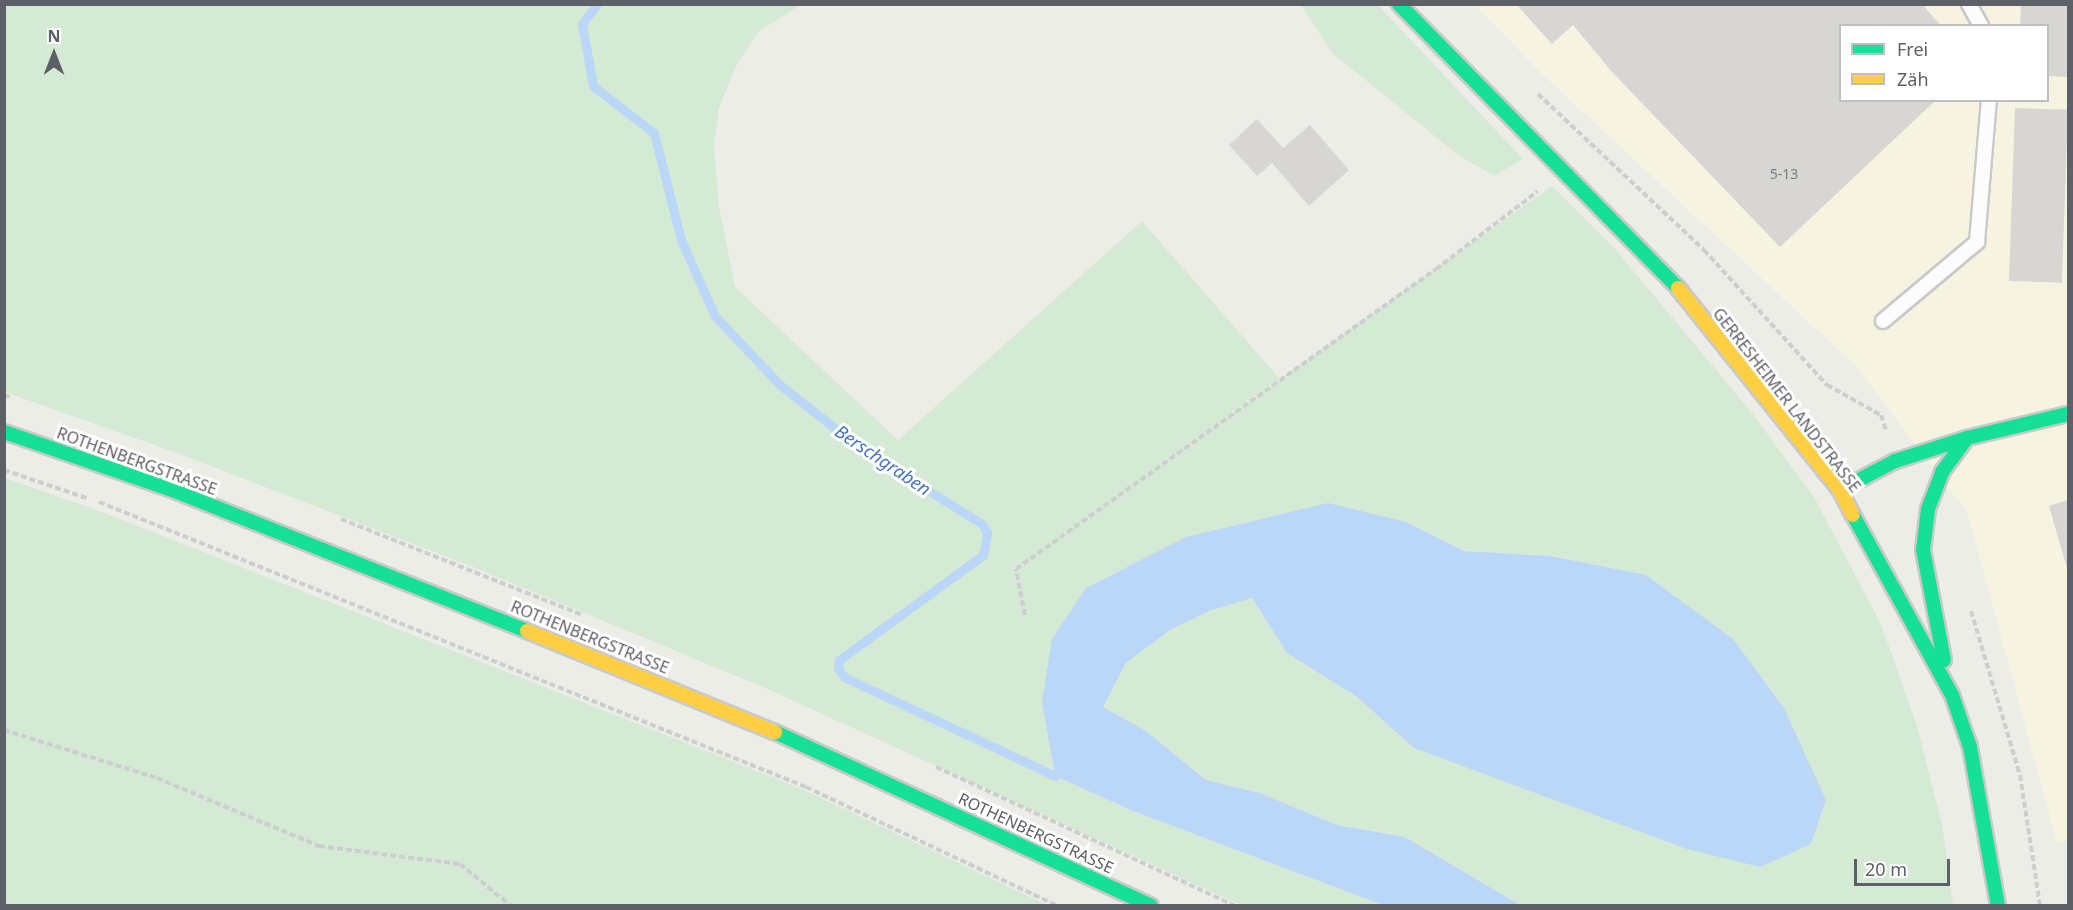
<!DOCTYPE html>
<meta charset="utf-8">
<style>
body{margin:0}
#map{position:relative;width:2073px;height:910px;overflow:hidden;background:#edede8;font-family:"Noto Sans",sans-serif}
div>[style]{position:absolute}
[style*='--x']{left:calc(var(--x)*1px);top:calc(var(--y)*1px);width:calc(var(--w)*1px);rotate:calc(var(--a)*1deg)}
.commercial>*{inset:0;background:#f6f4e1}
.green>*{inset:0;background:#d5ead5}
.water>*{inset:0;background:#bbd7f7}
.stream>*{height:9px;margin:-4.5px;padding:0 4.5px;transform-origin:4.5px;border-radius:4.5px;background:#bbd7f7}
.building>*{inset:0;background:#d7d6d3;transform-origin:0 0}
.path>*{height:4px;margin-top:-2px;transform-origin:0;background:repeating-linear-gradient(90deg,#cbcfcd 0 6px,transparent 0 9px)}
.roads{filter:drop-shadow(2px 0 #c9c9c9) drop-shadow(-2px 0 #c9c9c9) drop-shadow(0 2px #c9c9c9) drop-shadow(0 -2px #c9c9c9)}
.lane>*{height:14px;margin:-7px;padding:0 7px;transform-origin:7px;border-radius:7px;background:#fcfcfc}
.fast>*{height:14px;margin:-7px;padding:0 7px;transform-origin:7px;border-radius:7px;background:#16e098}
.slow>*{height:14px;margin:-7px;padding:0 7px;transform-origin:7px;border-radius:7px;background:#ffcf43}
span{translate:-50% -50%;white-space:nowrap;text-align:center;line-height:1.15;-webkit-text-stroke:6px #fff;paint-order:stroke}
.number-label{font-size:14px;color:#7c7e82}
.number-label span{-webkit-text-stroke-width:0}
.street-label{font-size:16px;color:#5d6066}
.water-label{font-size:18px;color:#4876c3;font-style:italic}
.frame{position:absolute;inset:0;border:6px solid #5d6066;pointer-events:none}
.legend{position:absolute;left:1839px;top:24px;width:210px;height:78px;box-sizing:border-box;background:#fff;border:2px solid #bebfc2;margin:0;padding:8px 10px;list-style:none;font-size:18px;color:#5d6066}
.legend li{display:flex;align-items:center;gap:12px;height:30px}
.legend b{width:30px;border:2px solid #bebfc2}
.north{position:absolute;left:24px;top:24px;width:60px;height:60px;-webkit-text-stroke:4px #fff;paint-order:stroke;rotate:0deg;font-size:16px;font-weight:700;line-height:24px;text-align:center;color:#5d6066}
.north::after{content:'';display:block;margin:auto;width:21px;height:27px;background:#5d6066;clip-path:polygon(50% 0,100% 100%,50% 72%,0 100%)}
.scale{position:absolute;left:1854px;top:859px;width:96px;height:27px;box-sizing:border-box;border:3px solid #5d6066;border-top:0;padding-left:8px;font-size:18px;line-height:21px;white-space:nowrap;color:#5d6066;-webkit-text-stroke:4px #fff;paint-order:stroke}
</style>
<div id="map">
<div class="commercial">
<div style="clip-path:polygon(evenodd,1476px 5px,2068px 5px,2068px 840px,2057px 842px,1968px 514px,1858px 368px,1537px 69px,1476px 5px,1840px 26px,2048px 26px,2048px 100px,1840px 100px,1840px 26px)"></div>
</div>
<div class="green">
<div style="clip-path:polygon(5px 5px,594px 5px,582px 24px,597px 5px,800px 5px,758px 32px,736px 66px,719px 108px,714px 146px,719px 206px,735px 287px,898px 440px,1142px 221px,1279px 378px,1187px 445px,1552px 186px,1615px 249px,1752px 413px,1814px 497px,1881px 624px,1917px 726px,1942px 824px,1953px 905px,1520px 905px,1405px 837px,1337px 825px,1260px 793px,1206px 780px,1146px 731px,1103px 707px,1126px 663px,1170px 630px,1212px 610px,1252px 597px,1287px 653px,1357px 697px,1414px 748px,1487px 774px,1550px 556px,1464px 551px,1406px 522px,1186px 538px,1055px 776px,1133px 811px,1383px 905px,1241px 905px,765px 688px,473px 567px,177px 453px,5px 392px)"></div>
<div style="clip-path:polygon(1301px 5px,1378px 5px,1523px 159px,1494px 176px,1458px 155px,1332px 53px)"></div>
<div style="clip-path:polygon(5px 478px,105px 513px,802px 789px,1047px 905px,5px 905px)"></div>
</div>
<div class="water">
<div style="clip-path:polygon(1328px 503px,1406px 522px,1464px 551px,1550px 556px,1646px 575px,1733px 639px,1784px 708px,1826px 800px,1811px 844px,1760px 867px,1687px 849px,1414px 748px,1357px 697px,1287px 653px,1252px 598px,1212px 610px,1170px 630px,1126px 663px,1103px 707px,1146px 731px,1206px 780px,1260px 793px,1337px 825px,1405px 837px,1520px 905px,1383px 905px,1133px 811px,1055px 776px,1042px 702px,1052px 639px,1086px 588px,1186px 537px)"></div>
</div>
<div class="stream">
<div style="--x:597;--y:4;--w:25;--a:127"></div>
<div style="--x:582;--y:24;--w:63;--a:79.9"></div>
<div style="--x:593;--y:86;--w:77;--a:37.6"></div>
<div style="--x:654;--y:133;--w:110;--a:75.8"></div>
<div style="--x:681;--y:240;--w:83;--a:65.9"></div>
<div style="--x:715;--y:316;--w:93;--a:46.7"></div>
<div style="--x:779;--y:384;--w:98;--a:38.4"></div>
<div style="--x:856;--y:445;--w:149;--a:32.1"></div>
<div style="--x:982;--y:524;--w:10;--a:61"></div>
<div style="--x:987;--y:533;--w:22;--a:100"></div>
<div style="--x:983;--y:555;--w:178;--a:143.9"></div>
<div style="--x:839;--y:660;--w:8;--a:97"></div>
<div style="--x:838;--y:668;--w:11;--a:56"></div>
<div style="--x:844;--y:677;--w:233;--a:25.1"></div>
</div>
<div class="building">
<div style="clip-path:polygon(1516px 4px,1922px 4px,1941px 26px,1840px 26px,1840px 100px,1936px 100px,1780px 247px,1612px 72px,1573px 25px,1552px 44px)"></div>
<div style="clip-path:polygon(2021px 4px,2068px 4px,2068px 77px,2048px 76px,2048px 26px,2020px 26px)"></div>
<div style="left:2015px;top:108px;width:53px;height:173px;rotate:2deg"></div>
<div style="clip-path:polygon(1257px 119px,1283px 148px,1310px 125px,1349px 170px,1309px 206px,1272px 163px,1257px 176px,1229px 145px)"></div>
<div style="clip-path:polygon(2068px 500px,2068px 572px,2049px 506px)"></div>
</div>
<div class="path">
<div style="--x:1538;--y:94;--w:228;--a:43.2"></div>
<div style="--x:1704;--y:250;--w:183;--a:47.7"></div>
<div style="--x:1827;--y:385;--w:62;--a:29.1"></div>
<div style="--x:1881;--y:415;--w:16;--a:72"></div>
<div style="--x:4;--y:395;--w:9;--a:18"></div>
<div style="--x:4;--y:470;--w:90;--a:18.8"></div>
<div style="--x:99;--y:502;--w:762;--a:21.95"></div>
<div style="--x:806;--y:787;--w:279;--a:25.3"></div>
<div style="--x:341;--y:519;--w:259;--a:21.7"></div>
<div style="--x:1971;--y:611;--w:171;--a:73.4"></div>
<div style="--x:2020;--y:775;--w:133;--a:81.3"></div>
<div style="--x:1025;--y:615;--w:47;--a:-101.1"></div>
<div style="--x:1016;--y:569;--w:516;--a:-35.54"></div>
<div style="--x:1436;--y:269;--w:128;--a:-37.4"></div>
<div style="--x:4;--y:730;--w:160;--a:17.4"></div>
<div style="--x:157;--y:778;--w:176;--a:22.8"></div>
<div style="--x:319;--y:846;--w:142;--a:7.3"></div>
<div style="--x:460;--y:864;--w:66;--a:39.5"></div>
<div style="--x:936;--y:767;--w:330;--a:24.9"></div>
</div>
<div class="roads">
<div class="lane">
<div style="--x:1969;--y:4;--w:25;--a:61"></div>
<div style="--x:1883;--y:321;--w:123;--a:-40"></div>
<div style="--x:1977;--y:242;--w:143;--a:-85.2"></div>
</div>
<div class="fast">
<div style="--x:1399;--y:4;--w:398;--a:45.5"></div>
<div style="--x:4;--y:432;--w:176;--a:19"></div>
<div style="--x:170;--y:489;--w:384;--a:21.7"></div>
<div style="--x:1840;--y:490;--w:62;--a:-27.8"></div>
<div style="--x:1895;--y:461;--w:76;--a:-17.7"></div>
<div style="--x:1967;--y:438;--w:104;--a:-13.4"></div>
<div style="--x:1853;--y:515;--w:205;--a:61.2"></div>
<div style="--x:1952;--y:695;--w:55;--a:70.9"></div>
<div style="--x:1970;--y:747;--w:161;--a:80"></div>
<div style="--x:1944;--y:660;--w:112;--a:-100.8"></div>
<div style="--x:1923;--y:550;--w:41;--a:-83"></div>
<div style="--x:1928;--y:509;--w:40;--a:-69"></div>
<div style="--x:1942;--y:472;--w:42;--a:-53.7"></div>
<div style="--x:775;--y:732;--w:414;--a:24.8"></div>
</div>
<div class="slow">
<div style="--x:1678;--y:288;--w:259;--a:51.3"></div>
<div style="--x:1840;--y:490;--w:28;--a:63"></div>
<div style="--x:527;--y:631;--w:268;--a:22.2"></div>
</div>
</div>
<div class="number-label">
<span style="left:1784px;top:174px">5-13</span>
</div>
<div class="street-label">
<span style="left:1787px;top:400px;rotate:52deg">GERRESHEIMER LANDSTRASSE</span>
<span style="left:137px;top:461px;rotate:20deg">ROTHENBERGSTRASSE</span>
<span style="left:590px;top:637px;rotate:22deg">ROTHENBERGSTRASSE</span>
<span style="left:1036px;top:833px;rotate:25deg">ROTHENBERGSTRASSE</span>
</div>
<div class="water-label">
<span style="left:883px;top:460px;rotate:34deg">Berschgraben</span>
</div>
<div class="frame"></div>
<ul class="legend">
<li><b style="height:8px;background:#16e098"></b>Frei</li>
<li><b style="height:8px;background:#ffcf43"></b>Zäh</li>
</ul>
<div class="north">N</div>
<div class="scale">20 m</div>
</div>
